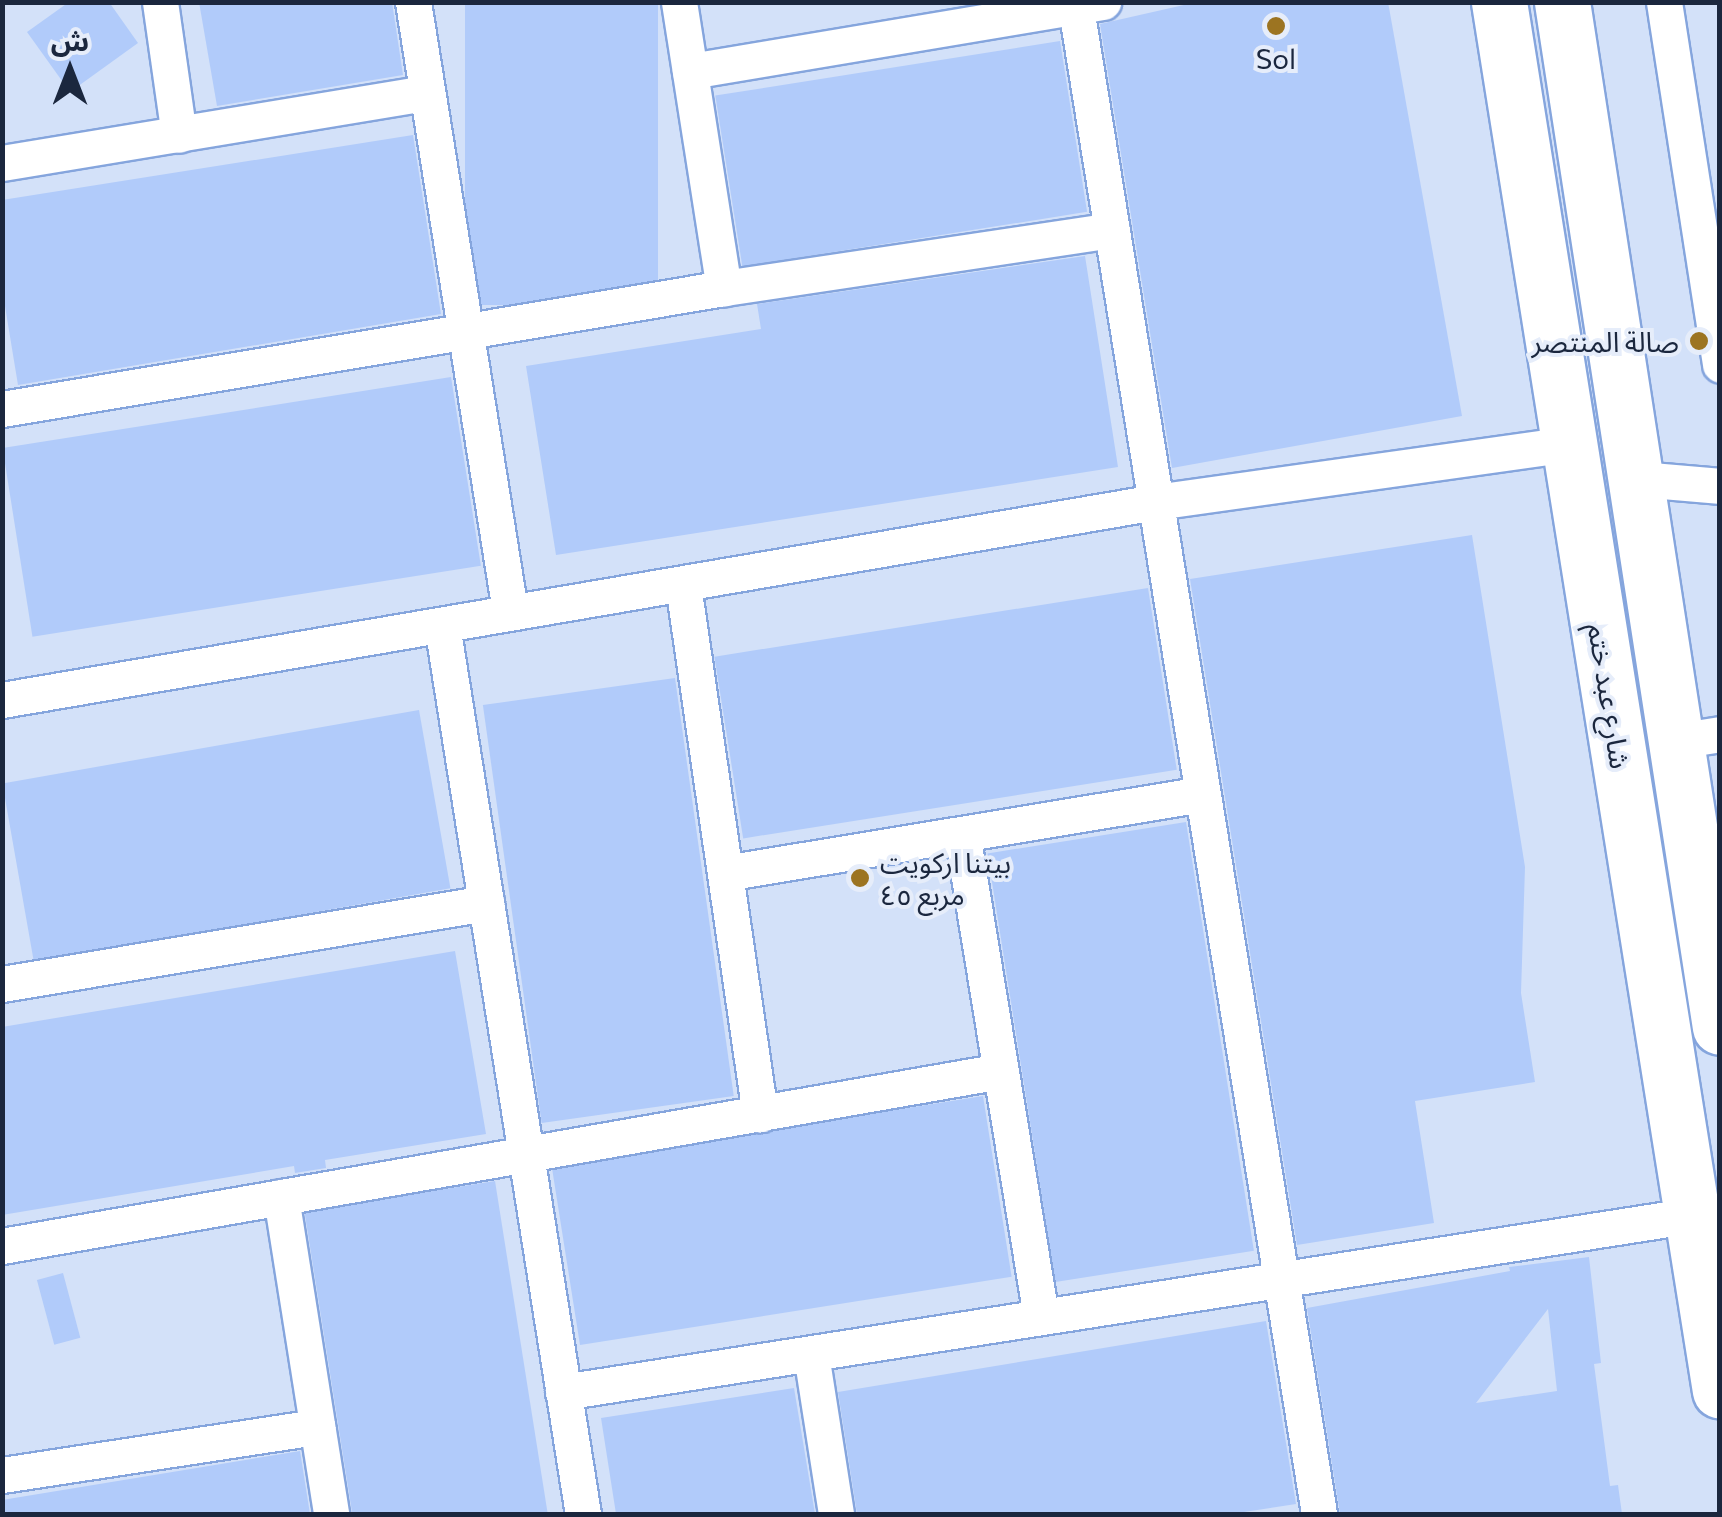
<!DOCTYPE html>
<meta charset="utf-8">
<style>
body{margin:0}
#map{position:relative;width:1722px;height:1517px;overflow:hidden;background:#d3e1f9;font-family:Commissioner,"Noto Sans Arabic",sans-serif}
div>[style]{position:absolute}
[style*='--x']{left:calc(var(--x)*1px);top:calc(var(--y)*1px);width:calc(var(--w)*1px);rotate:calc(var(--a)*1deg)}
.building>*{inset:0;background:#b1cbfa;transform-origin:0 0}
.roads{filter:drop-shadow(2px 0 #85a5dd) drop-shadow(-2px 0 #85a5dd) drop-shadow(0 2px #85a5dd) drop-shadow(0 -2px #85a5dd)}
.minor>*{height:35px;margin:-17.5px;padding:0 17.5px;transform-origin:17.5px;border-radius:17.5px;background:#fff}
.primary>*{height:55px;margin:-27.5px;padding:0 27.5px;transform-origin:27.5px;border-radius:27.5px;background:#fff}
.dots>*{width:28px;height:28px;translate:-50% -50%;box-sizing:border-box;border:5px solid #e6edfa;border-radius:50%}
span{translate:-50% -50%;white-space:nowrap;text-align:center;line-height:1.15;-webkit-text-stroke:8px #e6edfa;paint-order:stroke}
.poi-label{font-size:28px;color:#1b273e}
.right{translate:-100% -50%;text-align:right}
.left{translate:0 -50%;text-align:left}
.street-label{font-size:28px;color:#1b273e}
.frame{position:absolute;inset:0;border:5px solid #1b273e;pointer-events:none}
.north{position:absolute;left:20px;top:20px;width:100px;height:100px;-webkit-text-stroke:8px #e6edfa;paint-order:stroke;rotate:0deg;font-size:28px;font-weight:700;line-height:40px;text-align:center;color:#1b273e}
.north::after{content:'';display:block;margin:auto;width:35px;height:45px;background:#1b273e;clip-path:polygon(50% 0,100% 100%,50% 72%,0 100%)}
</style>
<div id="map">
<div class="building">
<div style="clip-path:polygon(69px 2px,109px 2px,138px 43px,70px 92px,27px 32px)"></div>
<div style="clip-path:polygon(199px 2px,392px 2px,403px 75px,217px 106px)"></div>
<div style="left:465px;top:2px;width:193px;height:303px"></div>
<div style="clip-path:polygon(1197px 2px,1388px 2px,1462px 416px,1172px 468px,1100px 24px)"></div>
<div style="left:1060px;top:41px;width:173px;height:349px;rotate:81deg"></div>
<div style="clip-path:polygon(413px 135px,441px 314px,18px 385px,2px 288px,2px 200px)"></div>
<div style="clip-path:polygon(1085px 256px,1118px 467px,556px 555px,526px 366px,761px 329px,757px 304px)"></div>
<div style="left:451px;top:377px;width:191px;height:454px;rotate:81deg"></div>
<div style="clip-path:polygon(1472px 535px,1525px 867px,1521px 993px,1535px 1082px,1415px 1101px,1434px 1223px,1297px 1245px,1190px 579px)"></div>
<div style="left:1148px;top:588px;width:184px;height:439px;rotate:81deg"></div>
<div style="left:675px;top:678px;width:422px;height:194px;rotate:82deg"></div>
<div style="left:419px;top:710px;width:181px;height:423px;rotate:80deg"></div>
<div style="left:1186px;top:822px;width:434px;height:201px;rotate:81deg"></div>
<div style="clip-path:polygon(455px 951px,486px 1134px,325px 1160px,326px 1168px,295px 1173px,294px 1166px,2px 1215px,2px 1027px)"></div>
<div style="left:983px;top:1096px;width:183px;height:437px;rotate:81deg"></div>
<div style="left:495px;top:1181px;width:337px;height:193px;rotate:81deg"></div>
<div style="clip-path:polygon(evenodd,1589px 1257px,1601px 1363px,1594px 1364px,1610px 1486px,1618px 1485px,1622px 1514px,1340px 1514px,1307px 1308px,1510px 1271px,1509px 1267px,1589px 1257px,1548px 1309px,1557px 1391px,1476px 1403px,1548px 1309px)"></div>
<div style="left:63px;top:1273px;width:67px;height:27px;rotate:75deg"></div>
<div style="clip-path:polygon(1266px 1321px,1296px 1504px,1231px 1514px,857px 1514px,838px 1392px)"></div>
<div style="clip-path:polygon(794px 1388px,815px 1514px,616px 1514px,601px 1418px)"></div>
<div style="clip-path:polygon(300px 1451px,310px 1514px,3px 1514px,2px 1500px)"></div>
</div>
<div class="roads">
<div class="minor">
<div style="--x:160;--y:2;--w:134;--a:81.9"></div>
<div style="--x:413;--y:2;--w:617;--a:80.95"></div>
<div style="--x:679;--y:2;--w:290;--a:81.1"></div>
<div style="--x:1075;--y:2;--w:1532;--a:80.83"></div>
<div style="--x:1664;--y:2;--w:367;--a:81.2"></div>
<div style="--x:690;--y:71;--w:419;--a:-9.5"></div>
<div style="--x:2;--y:163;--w:430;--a:-9.4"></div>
<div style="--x:2;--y:409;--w:732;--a:-9.51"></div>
<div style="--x:724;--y:288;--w:392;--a:-8.5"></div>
<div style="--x:1639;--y:479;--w:81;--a:4.9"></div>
<div style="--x:683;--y:585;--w:535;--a:81.72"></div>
<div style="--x:442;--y:625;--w:900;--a:80.99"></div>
<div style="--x:2;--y:700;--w:1171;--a:-9.74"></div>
<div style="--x:1156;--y:502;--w:418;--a:-8"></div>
<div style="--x:1676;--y:741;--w:45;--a:-9"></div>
<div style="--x:962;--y:834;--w:489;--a:80.7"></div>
<div style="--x:725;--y:873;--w:483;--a:-9.4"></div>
<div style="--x:2;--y:984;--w:491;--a:-9.5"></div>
<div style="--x:281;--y:1197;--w:321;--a:81"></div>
<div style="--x:2;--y:1246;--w:1014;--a:-9.94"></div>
<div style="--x:811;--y:1354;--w:162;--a:81.1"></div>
<div style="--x:563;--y:1392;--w:1144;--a:-8.9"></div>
<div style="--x:2;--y:1475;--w:319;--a:-8.7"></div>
</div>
<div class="primary">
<div style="--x:1499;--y:2;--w:1406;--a:80.96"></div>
<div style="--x:1562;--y:2;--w:1037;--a:81.24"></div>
</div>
</div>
<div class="dots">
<div style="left:1276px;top:26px;background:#9c7421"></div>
<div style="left:1699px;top:341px;background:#9c7421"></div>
<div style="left:860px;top:878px;background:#9c7421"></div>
</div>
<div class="poi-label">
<span style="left:1276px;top:58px">Sol</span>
<span class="right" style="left:1679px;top:341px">صالة المنتصر</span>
<span class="left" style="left:880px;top:878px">بيتنا اركويت<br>مربع ٤٥</span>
</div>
<div class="street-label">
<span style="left:1610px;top:696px;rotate:81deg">شارع عبد ختم</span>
</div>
<div class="frame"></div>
<div class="north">ش</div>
</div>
